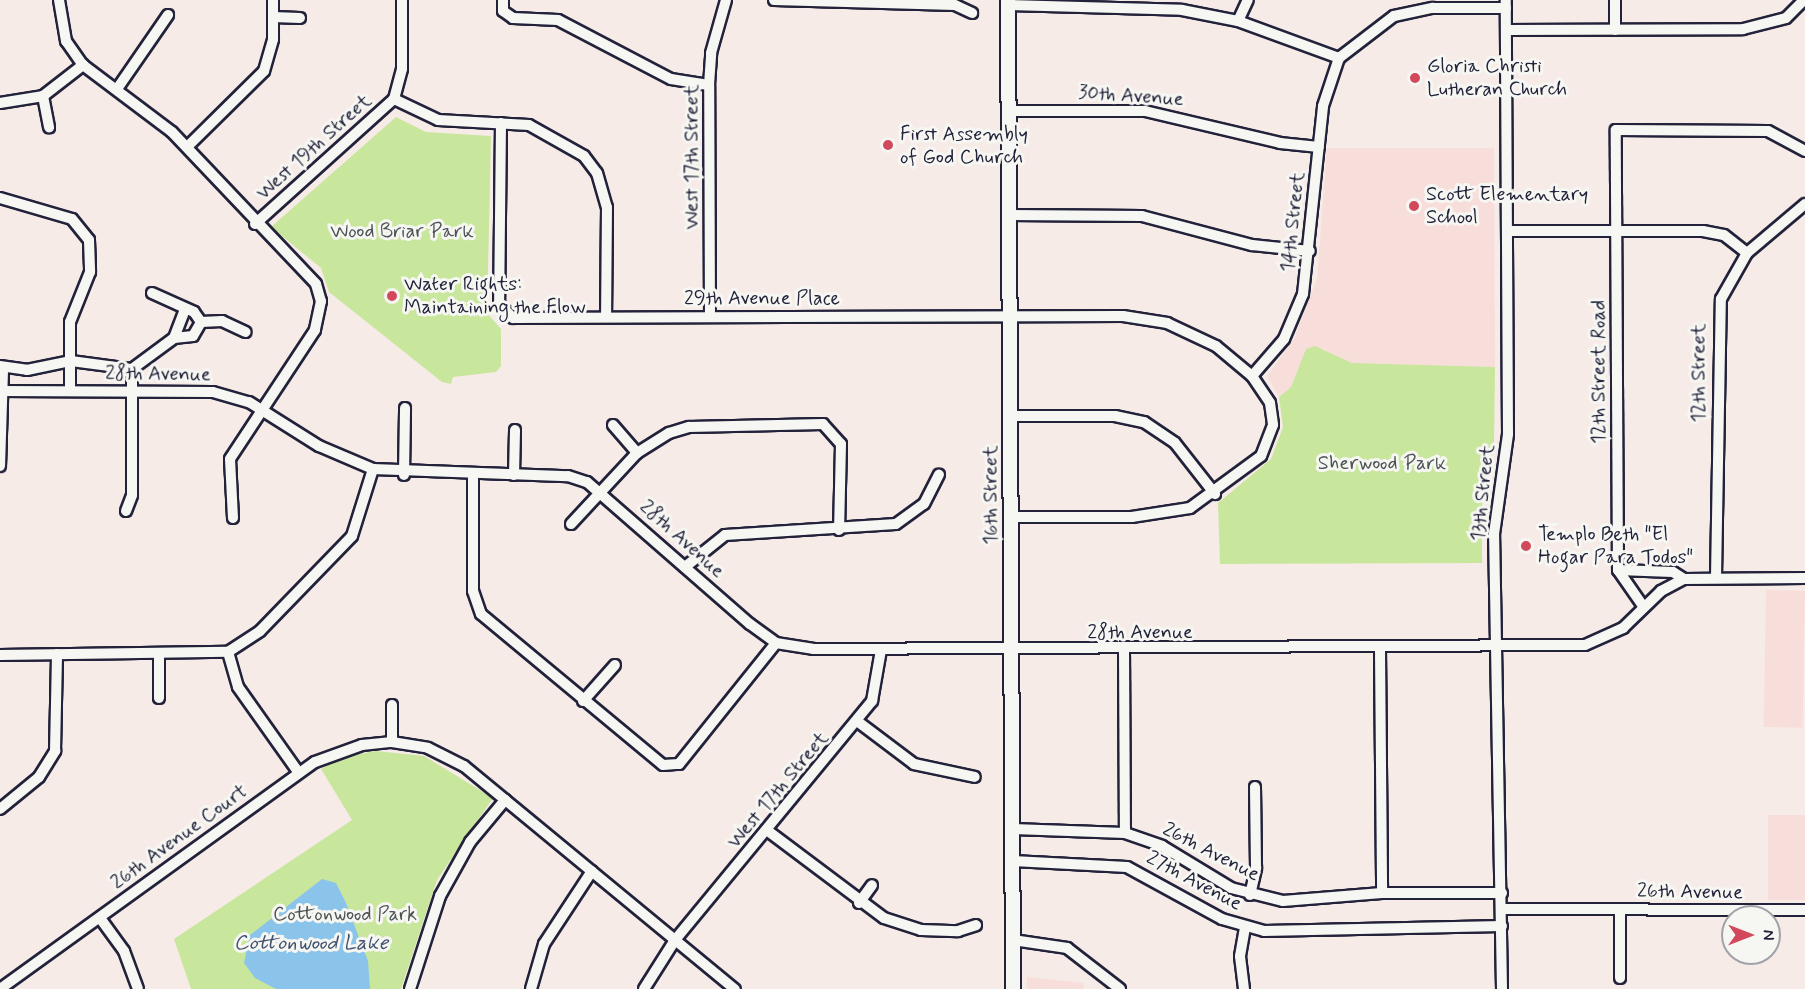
<!DOCTYPE html>
<style>
body{margin:0}
#map{position:relative;width:1805px;height:989px;overflow:hidden;background:#f7ebe7;font-family:Mynerve,sans-serif}
div>[style]{position:absolute}
[style*='--x']{left:calc(var(--x)*1px);top:calc(var(--y)*1px);width:calc(var(--w)*1px);rotate:calc(var(--a)*1deg)}
.built>*{inset:0;background:#f8deda;transform-origin:0 0}
.green>*{inset:0;background:#c9e69d}
.water>*{inset:0;background:#8ac4ea}
.roads{filter:drop-shadow(2px 0 #22223b) drop-shadow(-2px 0 #22223b) drop-shadow(0 2px #22223b) drop-shadow(0 -2px #22223b)}
.minor>*{height:10px;margin:-5px;padding:0 5px;transform-origin:5px;border-radius:5px;background:#f6f6f2}
.major>*{height:14px;margin:-7px;padding:0 7px;transform-origin:7px;border-radius:7px;background:#f6f6f2}
.dots>*{width:16px;height:16px;translate:-50% -50%;box-sizing:border-box;border:3px solid #f6f6f2;border-radius:50%}
span{translate:-50% -50%;white-space:nowrap;text-align:center;line-height:1.15;-webkit-text-stroke:6px #f6f6f2;paint-order:stroke}
.poi-label{font-size:20px;color:#22223b}
.left{translate:0 -50%;text-align:left}
.street-label{font-size:20px;color:#22223b}
.park-label{font-size:20px;color:#4c5354}
.water-label{font-size:21px;color:#415370;font-style:italic}
.north{position:absolute;left:1721px;top:905px;width:60px;height:60px;box-sizing:border-box;background:#f6f6f2;border:2px solid #a1a1a9;border-radius:50%;rotate:90deg;font-size:16px;font-weight:700;line-height:24px;text-align:center;color:#22223b}
.north::after{content:'';display:block;margin:auto;width:21px;height:27px;background:#d1495b;clip-path:polygon(50% 0,100% 100%,50% 72%,0 100%)}
</style>
<div id="map">
<div class="built">
<div style="clip-path:polygon(1327px 148px,1494px 148px,1495px 367px,1352px 363px,1337px 360px,1324px 349px,1298px 368px,1291px 387px,1279px 397px,1267px 376px,1294px 339px,1317px 278px)"></div>
<div style="left:1766px;top:590px;width:39px;height:137px;rotate:1deg"></div>
<div style="left:1805px;top:815px;width:85px;height:37px;rotate:90deg"></div>
<div style="clip-path:polygon(1027px 977px,1083px 983px,1084px 989px,1027px 989px)"></div>
</div>
<div class="green">
<div style="clip-path:polygon(396px 117px,426px 132px,491px 136px,487px 313px,501px 329px,501px 366px,496px 372px,453px 377px,451px 384px,442px 382px,329px 292px,321px 268px,271px 227px)"></div>
<div style="clip-path:polygon(1315px 346px,1352px 363px,1495px 367px,1494px 445px,1482px 506px,1482px 563px,1220px 564px,1218px 503px,1271px 459px,1283px 427px,1279px 397px,1291px 387px,1306px 349px)"></div>
<div style="clip-path:polygon(376px 751px,424px 756px,493px 798px,437px 880px,401px 989px,191px 989px,174px 939px,352px 820px,321px 769px,342px 757px)"></div>
</div>
<div class="water">
<div style="clip-path:polygon(322px 879px,336px 883px,346px 903px,368px 961px,370px 989px,276px 989px,255px 978px,244px 963px,250px 935px)"></div>
</div>
<div class="roads">
<div class="minor">
<div style="--x:59;--y:0;--w:42;--a:80.3"></div>
<div style="--x:66;--y:41;--w:29;--a:55"></div>
<div style="--x:83;--y:65;--w:111;--a:37"></div>
<div style="--x:172;--y:132;--w:209;--a:46.5"></div>
<div style="--x:316;--y:284;--w:18;--a:74"></div>
<div style="--x:321;--y:301;--w:30;--a:102"></div>
<div style="--x:315;--y:330;--w:154;--a:123.4"></div>
<div style="--x:230;--y:459;--w:59;--a:87.1"></div>
<div style="--x:503;--y:0;--w:11;--a:90"></div>
<div style="--x:503;--y:11;--w:12;--a:35"></div>
<div style="--x:513;--y:18;--w:45;--a:2.5"></div>
<div style="--x:558;--y:20;--w:127;--a:27.6"></div>
<div style="--x:671;--y:79;--w:38;--a:9"></div>
<div style="--x:774;--y:0;--w:181;--a:1.6"></div>
<div style="--x:955;--y:5;--w:19;--a:25"></div>
<div style="--x:1615;--y:0;--w:30;--a:90"></div>
<div style="--x:1008;--y:5;--w:174;--a:1.6"></div>
<div style="--x:1182;--y:10;--w:57;--a:11.1"></div>
<div style="--x:1238;--y:21;--w:108;--a:20.1"></div>
<div style="--x:273;--y:17;--w:27;--a:2"></div>
<div style="--x:1238;--y:21;--w:23;--a:-65"></div>
<div style="--x:1506;--y:30;--w:237;--a:-0.2"></div>
<div style="--x:1743;--y:29;--w:44;--a:-14.3"></div>
<div style="--x:1786;--y:18;--w:25;--a:-45"></div>
<div style="--x:117;--y:89;--w:90;--a:-55.4"></div>
<div style="--x:43;--y:96;--w:32;--a:79"></div>
<div style="--x:394;--y:99;--w:49;--a:25.5"></div>
<div style="--x:438;--y:120;--w:91;--a:3.1"></div>
<div style="--x:529;--y:125;--w:63;--a:29.4"></div>
<div style="--x:584;--y:156;--w:21;--a:53"></div>
<div style="--x:597;--y:173;--w:35;--a:74"></div>
<div style="--x:607;--y:207;--w:109;--a:90.5"></div>
<div style="--x:0;--y:103;--w:44;--a:-9.2"></div>
<div style="--x:43;--y:96;--w:51;--a:-37.8"></div>
<div style="--x:1008;--y:111;--w:137;--a:0"></div>
<div style="--x:1145;--y:111;--w:139;--a:13.3"></div>
<div style="--x:1280;--y:143;--w:39;--a:6"></div>
<div style="--x:501;--y:123;--w:181;--a:90.6"></div>
<div style="--x:499;--y:304;--w:20;--a:45"></div>
<div style="--x:513;--y:318;--w:610;--a:-0.19"></div>
<div style="--x:1123;--y:316;--w:45;--a:9"></div>
<div style="--x:1167;--y:323;--w:54;--a:25.1"></div>
<div style="--x:1216;--y:346;--w:47;--a:39.8"></div>
<div style="--x:1252;--y:376;--w:32;--a:56"></div>
<div style="--x:1270;--y:403;--w:22;--a:82"></div>
<div style="--x:1273;--y:425;--w:33;--a:111"></div>
<div style="--x:1261;--y:456;--w:88;--a:143.8"></div>
<div style="--x:1190;--y:508;--w:59;--a:171.2"></div>
<div style="--x:1132;--y:517;--w:122;--a:180"></div>
<div style="--x:187;--y:147;--w:108;--a:-44.6"></div>
<div style="--x:264;--y:71;--w:33;--a:-74"></div>
<div style="--x:273;--y:39;--w:39;--a:-90"></div>
<div style="--x:0;--y:198;--w:75;--a:16.3"></div>
<div style="--x:72;--y:219;--w:27;--a:51"></div>
<div style="--x:89;--y:240;--w:32;--a:88"></div>
<div style="--x:90;--y:272;--w:54;--a:111.8"></div>
<div style="--x:70;--y:322;--w:68;--a:90"></div>
<div style="--x:1009;--y:215;--w:133;--a:0.4"></div>
<div style="--x:1142;--y:216;--w:114;--a:14.8"></div>
<div style="--x:1252;--y:245;--w:58;--a:5.9"></div>
<div style="--x:255;--y:224;--w:187;--a:-42"></div>
<div style="--x:394;--y:99;--w:31;--a:-75"></div>
<div style="--x:402;--y:69;--w:69;--a:-90"></div>
<div style="--x:1509;--y:231;--w:194;--a:0"></div>
<div style="--x:1703;--y:231;--w:21;--a:11"></div>
<div style="--x:1724;--y:235;--w:29;--a:38"></div>
<div style="--x:152;--y:293;--w:46;--a:24.3"></div>
<div style="--x:194;--y:312;--w:12;--a:55"></div>
<div style="--x:710;--y:316;--w:231;--a:-90.2"></div>
<div style="--x:709;--y:85;--w:32;--a:-86"></div>
<div style="--x:711;--y:53;--w:55;--a:-74.2"></div>
<div style="--x:201;--y:322;--w:21;--a:-3"></div>
<div style="--x:222;--y:321;--w:26;--a:25"></div>
<div style="--x:174;--y:338;--w:28;--a:-69"></div>
<div style="--x:0;--y:366;--w:27;--a:8"></div>
<div style="--x:27;--y:370;--w:45;--a:-11.6"></div>
<div style="--x:71;--y:361;--w:62;--a:7.5"></div>
<div style="--x:132;--y:369;--w:52;--a:-36.4"></div>
<div style="--x:174;--y:338;--w:19;--a:-6"></div>
<div style="--x:193;--y:336;--w:16;--a:-60"></div>
<div style="--x:1252;--y:376;--w:49;--a:-49.1"></div>
<div style="--x:1284;--y:339;--w:49;--a:-67.1"></div>
<div style="--x:1303;--y:294;--w:189;--a:-83.9"></div>
<div style="--x:1323;--y:106;--w:51;--a:-71.6"></div>
<div style="--x:1339;--y:58;--w:69;--a:-37.4"></div>
<div style="--x:1394;--y:16;--w:40;--a:-12"></div>
<div style="--x:1433;--y:8;--w:73;--a:0"></div>
<div style="--x:0;--y:391;--w:213;--a:0.3"></div>
<div style="--x:213;--y:392;--w:37;--a:16"></div>
<div style="--x:249;--y:402;--w:83;--a:32.2"></div>
<div style="--x:319;--y:446;--w:59;--a:23.1"></div>
<div style="--x:373;--y:469;--w:195;--a:2.1"></div>
<div style="--x:568;--y:476;--w:20;--a:18"></div>
<div style="--x:587;--y:482;--w:216;--a:41.1"></div>
<div style="--x:750;--y:624;--w:32;--a:36"></div>
<div style="--x:776;--y:643;--w:37;--a:9"></div>
<div style="--x:813;--y:649;--w:772;--a:-0.3"></div>
<div style="--x:1585;--y:645;--w:42;--a:-24.1"></div>
<div style="--x:1623;--y:628;--w:53;--a:-44.2"></div>
<div style="--x:1661;--y:591;--w:26;--a:-28"></div>
<div style="--x:1684;--y:579;--w:121;--a:-0.5"></div>
<div style="--x:1010;--y:416;--w:105;--a:0"></div>
<div style="--x:1115;--y:416;--w:30;--a:12"></div>
<div style="--x:1144;--y:422;--w:37;--a:34"></div>
<div style="--x:1175;--y:443;--w:65;--a:51.9"></div>
<div style="--x:613;--y:425;--w:37;--a:49"></div>
<div style="--x:0;--y:466;--w:98;--a:-88.2"></div>
<div style="--x:404;--y:475;--w:67;--a:-89.1"></div>
<div style="--x:473;--y:475;--w:116;--a:90"></div>
<div style="--x:473;--y:591;--w:24;--a:71"></div>
<div style="--x:481;--y:614;--w:236;--a:39.7"></div>
<div style="--x:663;--y:765;--w:16;--a:-4"></div>
<div style="--x:679;--y:764;--w:155;--a:-51.3"></div>
<div style="--x:514;--y:475;--w:45;--a:-88.7"></div>
<div style="--x:126;--y:511;--w:17;--a:-69"></div>
<div style="--x:132;--y:495;--w:126;--a:-90"></div>
<div style="--x:571;--y:524;--w:97;--a:-47.1"></div>
<div style="--x:637;--y:453;--w:38;--a:-32"></div>
<div style="--x:669;--y:433;--w:21;--a:-17"></div>
<div style="--x:689;--y:427;--w:134;--a:-1.3"></div>
<div style="--x:823;--y:424;--w:27;--a:48"></div>
<div style="--x:841;--y:444;--w:86;--a:91.3"></div>
<div style="--x:685;--y:567;--w:51;--a:-38.7"></div>
<div style="--x:725;--y:535;--w:171;--a:-3.7"></div>
<div style="--x:896;--y:524;--w:34;--a:-36"></div>
<div style="--x:924;--y:504;--w:33;--a:-63"></div>
<div style="--x:1618;--y:570;--w:55;--a:2.1"></div>
<div style="--x:1673;--y:572;--w:13;--a:32"></div>
<div style="--x:1716;--y:577;--w:278;--a:-89"></div>
<div style="--x:1721;--y:299;--w:53;--a:-60.5"></div>
<div style="--x:1747;--y:253;--w:76;--a:-40.2"></div>
<div style="--x:1643;--y:606;--w:44;--a:-124.8"></div>
<div style="--x:1618;--y:570;--w:440;--a:-90.3"></div>
<div style="--x:1616;--y:130;--w:152;--a:0.4"></div>
<div style="--x:1768;--y:131;--w:42;--a:28.4"></div>
<div style="--x:1124;--y:650;--w:183;--a:89.7"></div>
<div style="--x:1380;--y:650;--w:243;--a:89.5"></div>
<div style="--x:228;--y:652;--w:36;--a:74"></div>
<div style="--x:238;--y:687;--w:105;--a:54.7"></div>
<div style="--x:0;--y:655;--w:228;--a:-0.8"></div>
<div style="--x:228;--y:652;--w:38;--a:-33"></div>
<div style="--x:260;--y:631;--w:132;--a:-45.9"></div>
<div style="--x:352;--y:536;--w:70;--a:-72.6"></div>
<div style="--x:159;--y:698;--w:44;--a:-90"></div>
<div style="--x:583;--y:701;--w:48;--a:-48.4"></div>
<div style="--x:857;--y:721;--w:71;--a:37"></div>
<div style="--x:914;--y:764;--w:62;--a:12"></div>
<div style="--x:392;--y:742;--w:37;--a:-90"></div>
<div style="--x:0;--y:809;--w:50;--a:-39.4"></div>
<div style="--x:39;--y:777;--w:31;--a:-58"></div>
<div style="--x:55;--y:751;--w:97;--a:-88.8"></div>
<div style="--x:1013;--y:829;--w:112;--a:2"></div>
<div style="--x:1125;--y:833;--w:39;--a:19"></div>
<div style="--x:1162;--y:846;--w:81;--a:31.3"></div>
<div style="--x:1231;--y:888;--w:54;--a:14"></div>
<div style="--x:1283;--y:901;--w:99;--a:-4.6"></div>
<div style="--x:1382;--y:893;--w:120;--a:0"></div>
<div style="--x:768;--y:831;--w:145;--a:36.9"></div>
<div style="--x:884;--y:918;--w:39;--a:18"></div>
<div style="--x:921;--y:930;--w:37;--a:2"></div>
<div style="--x:958;--y:931;--w:19;--a:-18"></div>
<div style="--x:1013;--y:861;--w:114;--a:3"></div>
<div style="--x:1127;--y:867;--w:108;--a:28.7"></div>
<div style="--x:1222;--y:919;--w:44;--a:15.9"></div>
<div style="--x:1264;--y:931;--w:238;--a:-1.2"></div>
<div style="--x:1250;--y:895;--w:28;--a:-77"></div>
<div style="--x:1256;--y:868;--w:81;--a:-90.7"></div>
<div style="--x:859;--y:903;--w:22;--a:-54"></div>
<div style="--x:1502;--y:909;--w:303;--a:0.2"></div>
<div style="--x:1620;--y:909;--w:69;--a:90"></div>
<div style="--x:100;--y:918;--w:41;--a:54"></div>
<div style="--x:124;--y:951;--w:40;--a:69.8"></div>
<div style="--x:1013;--y:940;--w:55;--a:8.4"></div>
<div style="--x:1067;--y:948;--w:67;--a:37.7"></div>
<div style="--x:0;--y:989;--w:388;--a:-35.8"></div>
<div style="--x:315;--y:762;--w:50;--a:-19.9"></div>
<div style="--x:362;--y:745;--w:30;--a:-6"></div>
<div style="--x:392;--y:742;--w:36;--a:9"></div>
<div style="--x:428;--y:748;--w:40;--a:26.6"></div>
<div style="--x:464;--y:766;--w:351;--a:39.5"></div>
<div style="--x:410;--y:989;--w:98;--a:-72.1"></div>
<div style="--x:440;--y:896;--w:62;--a:-60.9"></div>
<div style="--x:470;--y:842;--w:55;--a:-50.2"></div>
<div style="--x:531;--y:989;--w:47;--a:-73.9"></div>
<div style="--x:544;--y:944;--w:87;--a:-56.7"></div>
<div style="--x:644;--y:989;--w:58;--a:-57.7"></div>
<div style="--x:675;--y:940;--w:310;--a:-50.5"></div>
<div style="--x:872;--y:701;--w:52;--a:-80"></div>
<div style="--x:1244;--y:989;--w:33;--a:-97"></div>
<div style="--x:1240;--y:956;--w:28;--a:-80"></div>
<div style="--x:1502;--y:989;--w:455;--a:-91"></div>
<div style="--x:1494;--y:534;--w:101;--a:-82"></div>
<div style="--x:1508;--y:434;--w:434;--a:-90.3"></div>
</div>
<div class="major">
<div style="--x:1008;--y:0;--w:989;--a:89.71"></div>
</div>
</div>
<div class="dots">
<div style="left:1415px;top:78px;background:#d1495b"></div>
<div style="left:888px;top:145px;background:#d1495b"></div>
<div style="left:1414px;top:206px;background:#d1495b"></div>
<div style="left:392px;top:296px;background:#d1495b"></div>
<div style="left:1526px;top:546px;background:#d1495b"></div>
</div>
<div class="poi-label">
<span class="left" style="left:1427px;top:78px">Gloria Christi<br>Lutheran Church</span>
<span class="left" style="left:900px;top:146px">First Assembly<br>of God Church</span>
<span class="left" style="left:1426px;top:206px">Scott Elementary<br>School</span>
<span class="left" style="left:404px;top:296px">Water Rights:<br>Maintaining the Flow</span>
<span class="left" style="left:1538px;top:546px">Templo Beth "El<br>Hogar Para Todos"</span>
</div>
<div class="street-label">
<span style="left:1131px;top:96px;rotate:4deg">30th Avenue</span>
<span style="left:314px;top:147px;rotate:-42deg">West 19th Street</span>
<span style="left:692px;top:157px;rotate:-90deg">West 17th Street</span>
<span style="left:1293px;top:222px;rotate:-84deg">14th Street</span>
<span style="left:762px;top:298px">29th Avenue Place</span>
<span style="left:1599px;top:372px;rotate:-90deg">12th Street Road</span>
<span style="left:1699px;top:373px;rotate:-90deg">12th Street</span>
<span style="left:158px;top:374px;rotate:1deg">28th Avenue</span>
<span style="left:1483px;top:493px;rotate:-84deg">13th Street</span>
<span style="left:991px;top:495px;rotate:-90deg">16th Street</span>
<span style="left:682px;top:539px;rotate:42deg">28th Avenue</span>
<span style="left:1140px;top:632px">28th Avenue</span>
<span style="left:778px;top:790px;rotate:-50deg">West 17th Street</span>
<span style="left:179px;top:837px;rotate:-36deg">26th Avenue Court</span>
<span style="left:1211px;top:852px;rotate:27deg">26th Avenue</span>
<span style="left:1194px;top:881px;rotate:28deg">27th Avenue</span>
<span style="left:1690px;top:892px;rotate:1deg">26th Avenue</span>
</div>
<div class="park-label">
<span style="left:402px;top:231px">Wood Briar Park</span>
<span style="left:1382px;top:463px">Sherwood Park</span>
<span style="left:345px;top:914px">Cottonwood Park</span>
</div>
<div class="water-label">
<span style="left:311px;top:943px">Cottonwood Lake</span>
</div>
<div class="north">N</div>
</div>
